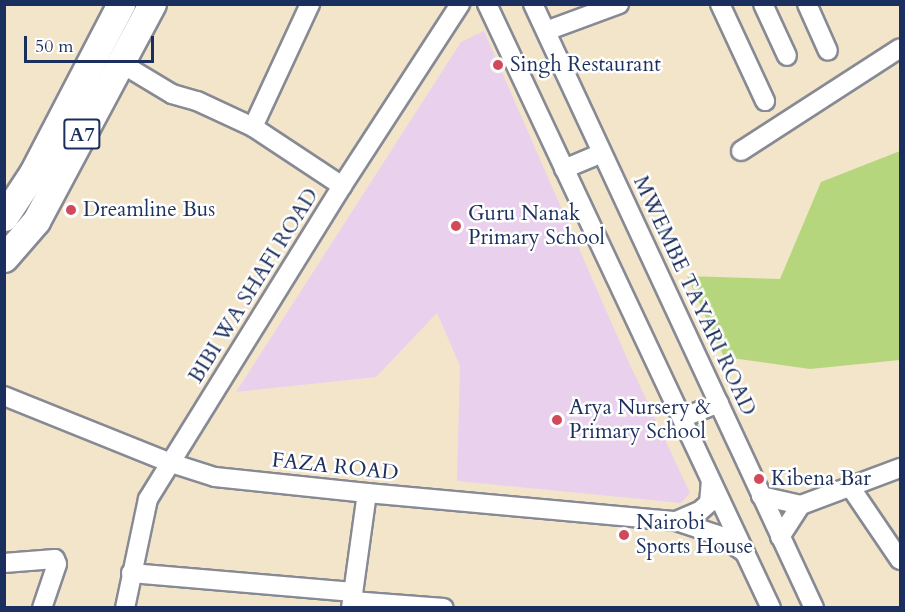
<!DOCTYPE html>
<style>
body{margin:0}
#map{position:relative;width:905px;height:612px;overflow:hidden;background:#f3e5ca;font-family:Cardo,serif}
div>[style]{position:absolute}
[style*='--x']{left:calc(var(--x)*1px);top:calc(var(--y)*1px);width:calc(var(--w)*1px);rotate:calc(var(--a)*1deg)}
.built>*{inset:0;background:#e9d1ed}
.green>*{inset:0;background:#b6d67e}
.roads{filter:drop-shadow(2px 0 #878a94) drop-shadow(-2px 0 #878a94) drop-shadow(0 2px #878a94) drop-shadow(0 -2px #878a94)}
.minor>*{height:18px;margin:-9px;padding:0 9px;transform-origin:9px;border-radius:9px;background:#fff}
.highway>*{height:27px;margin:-13.5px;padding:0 13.5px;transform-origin:13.5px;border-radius:13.5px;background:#fff}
.dots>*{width:16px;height:16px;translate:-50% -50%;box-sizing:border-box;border:3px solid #fff;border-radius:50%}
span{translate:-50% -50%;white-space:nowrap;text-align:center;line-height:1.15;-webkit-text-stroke:5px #fff;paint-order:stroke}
.shield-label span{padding:2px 4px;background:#fff;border:2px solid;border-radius:4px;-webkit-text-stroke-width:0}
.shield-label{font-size:20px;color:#1b2f5e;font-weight:700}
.poi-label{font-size:21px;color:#1b2f5e}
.left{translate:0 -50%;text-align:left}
.street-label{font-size:21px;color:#1b2f5e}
.frame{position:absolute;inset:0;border:6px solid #1b2f5e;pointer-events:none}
.scale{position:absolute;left:24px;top:36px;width:130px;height:27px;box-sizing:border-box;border:3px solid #1b2f5e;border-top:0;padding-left:8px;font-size:18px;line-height:21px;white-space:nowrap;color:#1b2f5e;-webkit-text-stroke:4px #fff;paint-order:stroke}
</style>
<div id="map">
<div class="built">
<div style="clip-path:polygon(484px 31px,626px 356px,690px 493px,681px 503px,457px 481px,460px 366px,437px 313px,376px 377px,236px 392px,461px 42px)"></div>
</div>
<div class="green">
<div style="clip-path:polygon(900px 151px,900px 360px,810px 369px,724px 357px,687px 276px,780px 279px,821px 182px)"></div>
</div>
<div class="roads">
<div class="minor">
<div style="--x:487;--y:4;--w:667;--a:64.82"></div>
<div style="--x:533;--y:4;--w:666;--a:65.05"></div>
<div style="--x:720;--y:4;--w:107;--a:65.1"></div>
<div style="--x:763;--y:4;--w:57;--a:65.2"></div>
<div style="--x:807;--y:4;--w:51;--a:65.9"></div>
<div style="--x:546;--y:31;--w:78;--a:-20.3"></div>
<div style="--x:119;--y:62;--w:62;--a:31.1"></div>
<div style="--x:172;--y:94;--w:26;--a:16"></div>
<div style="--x:197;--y:101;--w:62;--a:24.9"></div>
<div style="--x:253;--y:127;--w:107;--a:33.5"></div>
<div style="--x:253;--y:127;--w:136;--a:-65.1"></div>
<div style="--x:741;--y:151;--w:189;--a:-32.9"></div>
<div style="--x:564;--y:169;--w:41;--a:-22.8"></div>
<div style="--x:4;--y:396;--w:180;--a:21.9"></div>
<div style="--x:171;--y:463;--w:46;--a:17.7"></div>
<div style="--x:215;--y:477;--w:153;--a:6"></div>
<div style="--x:367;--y:493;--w:310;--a:5.2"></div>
<div style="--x:676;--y:521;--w:47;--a:18.4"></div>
<div style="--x:721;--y:536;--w:29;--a:35"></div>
<div style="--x:682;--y:418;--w:40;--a:-22"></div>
<div style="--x:851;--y:488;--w:87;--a:55.8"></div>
<div style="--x:761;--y:496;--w:41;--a:12.7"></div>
<div style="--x:801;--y:505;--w:106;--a:-20.5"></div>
<div style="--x:676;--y:521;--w:26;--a:-23"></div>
<div style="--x:700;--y:511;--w:12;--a:-42"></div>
<div style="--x:709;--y:503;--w:22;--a:-85"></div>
<div style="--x:780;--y:537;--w:38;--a:-57"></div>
<div style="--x:4;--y:563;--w:51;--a:-4.5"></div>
<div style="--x:55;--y:559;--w:5;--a:68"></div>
<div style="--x:57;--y:564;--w:46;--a:108.8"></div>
<div style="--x:131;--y:573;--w:223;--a:4.9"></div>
<div style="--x:352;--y:601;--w:92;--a:4.4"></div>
<div style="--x:125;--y:608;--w:111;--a:-78.1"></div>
<div style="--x:148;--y:499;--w:368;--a:-58.2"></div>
<div style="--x:342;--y:186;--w:217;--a:-57"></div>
<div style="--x:351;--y:608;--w:116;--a:-82.1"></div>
</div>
<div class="highway">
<div style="--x:4;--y:217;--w:53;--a:-56.6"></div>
<div style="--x:33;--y:173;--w:191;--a:-62.5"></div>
<div style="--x:4;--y:258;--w:49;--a:-49.1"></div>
<div style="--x:36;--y:221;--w:246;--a:-61.9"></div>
</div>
</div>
<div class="dots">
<div style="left:498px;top:65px;background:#d1495b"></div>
<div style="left:71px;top:210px;background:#d1495b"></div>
<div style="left:456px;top:226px;background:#d1495b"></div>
<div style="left:557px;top:420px;background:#d1495b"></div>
<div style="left:759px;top:479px;background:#d1495b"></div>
<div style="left:624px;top:535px;background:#d1495b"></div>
</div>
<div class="shield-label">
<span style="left:82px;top:134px">A7</span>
</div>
<div class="poi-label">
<span class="left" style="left:510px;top:65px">Singh Restaurant</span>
<span class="left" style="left:83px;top:210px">Dreamline Bus</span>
<span class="left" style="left:468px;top:226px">Guru Nanak<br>Primary School</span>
<span class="left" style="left:569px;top:420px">Arya Nursery &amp;<br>Primary School</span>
<span class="left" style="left:771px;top:479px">Kibena Bar</span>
<span class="left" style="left:636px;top:535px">Nairobi<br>Sports House</span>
</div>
<div class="street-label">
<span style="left:254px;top:286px;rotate:-58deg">BIBI WA SHAFI ROAD</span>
<span style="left:694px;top:296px;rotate:65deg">MWEMBE TAYARI ROAD</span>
<span style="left:335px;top:467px;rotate:6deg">FAZA ROAD</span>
</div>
<div class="frame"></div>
<div class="scale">50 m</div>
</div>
